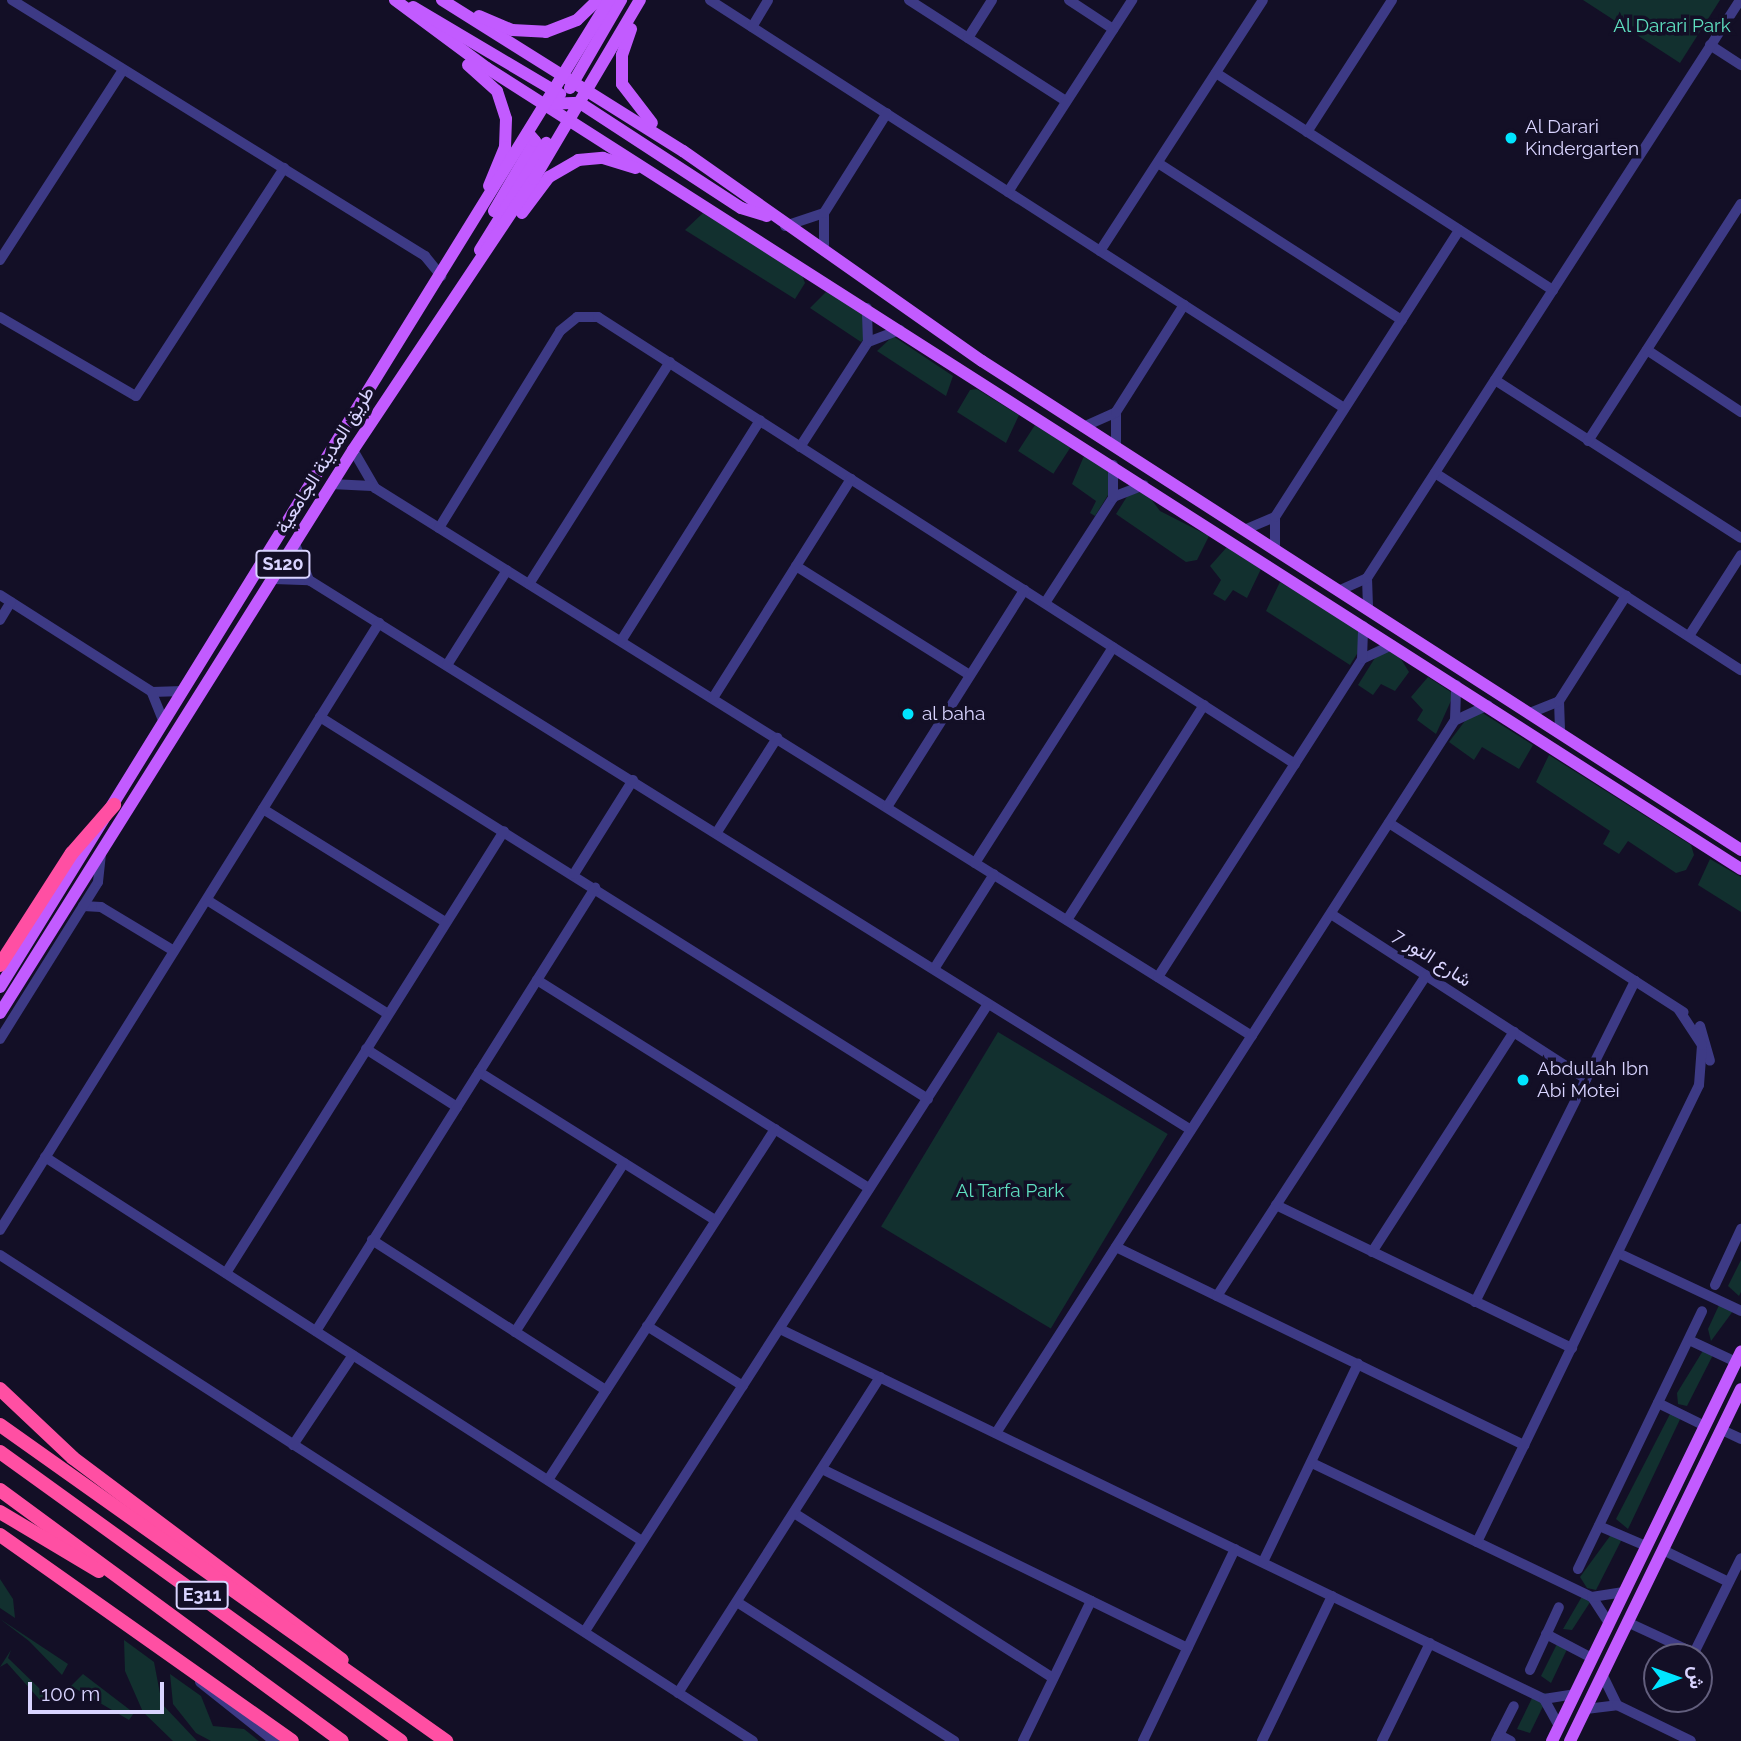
<!DOCTYPE html>
<meta charset="utf-8">
<style>
body{margin:0}
#map{position:relative;width:1741px;height:1741px;overflow:hidden;background:#130f26;font-family:Raleway,Vazirmatn,sans-serif}
div>[style]{position:absolute}
[style*='--x']{left:calc(var(--x)*1px);top:calc(var(--y)*1px);width:calc(var(--w)*1px);rotate:calc(var(--a)*1deg)}
.green>*{inset:0;background:#12302f;transform-origin:0 0}
.minor>*{height:10px;margin:-5px;padding:0 5px;transform-origin:5px;border-radius:5px;background:#3d3a85}
.major>*{height:12px;margin:-6px;padding:0 6px;transform-origin:6px;border-radius:6px;background:#c25bff}
.highway>*{height:14px;margin:-7px;padding:0 7px;transform-origin:7px;border-radius:7px;background:#ff4fa3}
.dots>*{width:19px;height:19px;translate:-50% -50%;box-sizing:border-box;border:4px solid #130f26;border-radius:50%}
span{translate:-50% -50%;white-space:nowrap;text-align:center;line-height:1.15;-webkit-text-stroke:7px #130f26;paint-order:stroke}
.shield-label span{padding:2px 5px;background:#130f26;border:2px solid;border-radius:5px;-webkit-text-stroke-width:0}
.shield-label{font-size:18px;color:#d9d4ff;font-weight:700}
.park-label{font-size:19px;color:#5fe0c0}
.poi-label{font-size:19px;color:#d9d4ff}
.left{translate:0 -50%;text-align:left}
.street-label{font-size:19px;color:#d9d4ff}
.north{position:absolute;left:1643px;top:1643px;width:70px;height:70px;box-sizing:border-box;background:#130f26;border:2px solid #625e7d;border-radius:50%;rotate:89deg;font-size:19px;font-weight:700;line-height:28px;text-align:center;color:#d9d4ff}
.north::after{content:'';display:block;margin:auto;width:24px;height:32px;background:#00e5ff;clip-path:polygon(50% 0,100% 100%,50% 72%,0 100%)}
.scale{position:absolute;left:28px;top:1682px;width:136px;height:32px;box-sizing:border-box;border:4px solid #d9d4ff;border-top:0;padding-left:9px;font-size:21px;line-height:24px;white-space:nowrap;color:#d9d4ff;-webkit-text-stroke:5px #130f26;paint-order:stroke}
</style>
<div id="map">
<div class="green">
<div style="clip-path:polygon(1583px 0,1720px 0,1680px 63px)"></div>
<div style="clip-path:polygon(703px 213px,802px 275px,805px 283px,795px 299px,685px 230px)"></div>
<div style="clip-path:polygon(827px 291px,864px 310px,868px 335px,861px 342px,810px 308px)"></div>
<div style="clip-path:polygon(893px 336px,953px 376px,946px 396px,877px 351px)"></div>
<div style="clip-path:polygon(977px 389px,1019px 415px,1006px 443px,957px 412px,970px 390px)"></div>
<div style="left:1035px;top:425px;width:42px;height:31px;rotate:33deg"></div>
<div style="clip-path:polygon(1084px 456px,1110px 467px,1113px 487px,1095px 516px,1090px 513px,1096px 501px,1072px 484px)"></div>
<div style="clip-path:polygon(1145px 491px,1160px 511px,1209px 536px,1197px 560px,1186px 562px,1116px 514px,1128px 495px)"></div>
<div style="clip-path:polygon(1227px 547px,1261px 569px,1247px 598px,1233px 590px,1225px 601px,1213px 594px,1221px 580px,1210px 566px)"></div>
<div style="clip-path:polygon(1280px 582px,1357px 627px,1362px 646px,1350px 665px,1266px 611px)"></div>
<div style="clip-path:polygon(1396px 651px,1409px 672px,1395px 691px,1381px 684px,1373px 695px,1358px 685px,1378px 653px)"></div>
<div style="clip-path:polygon(1428px 677px,1454px 694px,1436px 734px,1417px 720px,1423px 710px,1411px 697px)"></div>
<div style="clip-path:polygon(1481px 712px,1533px 745px,1519px 769px,1482px 747px,1474px 760px,1449px 742px,1468px 717px)"></div>
<div style="clip-path:polygon(1549px 755px,1691px 845px,1694px 855px,1686px 870px,1676px 873px,1628px 841px,1619px 854px,1603px 844px,1610px 831px,1536px 782px)"></div>
<div style="clip-path:polygon(1710px 859px,1741px 877px,1741px 912px,1698px 885px)"></div>
<div style="left:998px;top:1032px;width:198px;height:227px;rotate:31deg"></div>
<div style="clip-path:polygon(1741px 1260px,1741px 1292px,1739px 1296px,1728px 1286px)"></div>
<div style="clip-path:polygon(1720px 1303px,1736px 1307px,1711px 1341px,1708px 1329px)"></div>
<div style="clip-path:polygon(1704px 1349px,1716px 1349px,1687px 1406px,1678px 1404px,1677px 1393px)"></div>
<div style="clip-path:polygon(1671px 1412px,1683px 1413px,1628px 1529px,1616px 1519px)"></div>
<div style="clip-path:polygon(1613px 1532px,1625px 1533px,1596px 1590px,1587px 1588px,1580px 1577px)"></div>
<div style="clip-path:polygon(0 1579px,13px 1599px,15px 1618px,0 1608px)"></div>
<div style="clip-path:polygon(1584px 1593px,1596px 1593px,1572px 1630px,1563px 1629px)"></div>
<div style="clip-path:polygon(0 1619px,68px 1664px,62px 1675px,29px 1641px)"></div>
<div style="clip-path:polygon(124px 1640px,154px 1662px,162px 1704px,197px 1741px,173px 1741px,143px 1712px,125px 1671px)"></div>
<div style="clip-path:polygon(1558px 1642px,1570px 1643px,1551px 1683px,1541px 1676px)"></div>
<div style="clip-path:polygon(11px 1650px,8px 1658px,41px 1690px,51px 1689px,40px 1700px,7px 1663px,0 1667px)"></div>
<div style="clip-path:polygon(83px 1674px,134px 1713px,129px 1720px,71px 1686px)"></div>
<div style="clip-path:polygon(170px 1674px,201px 1696px,213px 1726px,244px 1729px,259px 1741px,211px 1741px,196px 1733px,173px 1704px)"></div>
<div style="clip-path:polygon(1535px 1692px,1549px 1694px,1530px 1733px,1517px 1729px)"></div>
</div>
<div class="minor">
<div style="--x:12;--y:0;--w:486;--a:31.8"></div>
<div style="--x:425;--y:256;--w:26;--a:51"></div>
<div style="--x:710;--y:0;--w:754;--a:32.76"></div>
<div style="--x:909;--y:0;--w:187;--a:32.8"></div>
<div style="--x:1069;--y:0;--w:53;--a:33.4"></div>
<div style="--x:752;--y:27;--w:31;--a:-59"></div>
<div style="--x:968;--y:38;--w:45;--a:-57.7"></div>
<div style="--x:1710;--y:45;--w:37;--a:33"></div>
<div style="--x:1216;--y:73;--w:401;--a:32.8"></div>
<div style="--x:1307;--y:132;--w:157;--a:-57.2"></div>
<div style="--x:1158;--y:163;--w:290;--a:32.8"></div>
<div style="--x:1008;--y:192;--w:229;--a:-57.1"></div>
<div style="--x:785;--y:226;--w:41;--a:-18.4"></div>
<div style="--x:824;--y:251;--w:38;--a:-90"></div>
<div style="--x:824;--y:213;--w:118;--a:-57.8"></div>
<div style="--x:1100;--y:251;--w:299;--a:-57"></div>
<div style="--x:0;--y:260;--w:226;--a:-57.1"></div>
<div style="--x:0;--y:317;--w:157;--a:30.2"></div>
<div style="--x:136;--y:396;--w:272;--a:-57"></div>
<div style="--x:868;--y:342;--w:34;--a:-21"></div>
<div style="--x:1647;--y:350;--w:113;--a:33.4"></div>
<div style="--x:1495;--y:380;--w:292;--a:32.7"></div>
<div style="--x:1116;--y:412;--w:36;--a:90"></div>
<div style="--x:1083;--y:427;--w:36;--a:-24"></div>
<div style="--x:1116;--y:412;--w:127;--a:-57.6"></div>
<div style="--x:1588;--y:441;--w:282;--a:-57.2"></div>
<div style="--x:800;--y:447;--w:125;--a:-57.1"></div>
<div style="--x:868;--y:342;--w:34;--a:-92"></div>
<div style="--x:353;--y:450;--w:44;--a:59.9"></div>
<div style="--x:375;--y:488;--w:1034;--a:32"></div>
<div style="--x:1435;--y:473;--w:364;--a:32.8"></div>
<div style="--x:331;--y:484;--w:41;--a:2.8"></div>
<div style="--x:1113;--y:497;--w:33;--a:-21"></div>
<div style="--x:439;--y:528;--w:231;--a:-58.4"></div>
<div style="--x:560;--y:331;--w:22;--a:-39"></div>
<div style="--x:577;--y:317;--w:21;--a:0"></div>
<div style="--x:598;--y:317;--w:828;--a:32.67"></div>
<div style="--x:1244;--y:530;--w:33;--a:-23"></div>
<div style="--x:295;--y:544;--w:39;--a:69"></div>
<div style="--x:1275;--y:550;--w:33;--a:-90"></div>
<div style="--x:1275;--y:517;--w:341;--a:-57.3"></div>
<div style="--x:796;--y:566;--w:205;--a:32.1"></div>
<div style="--x:1367;--y:578;--w:32;--a:88"></div>
<div style="--x:274;--y:579;--w:35;--a:2"></div>
<div style="--x:309;--y:580;--w:1039;--a:31.95"></div>
<div style="--x:529;--y:584;--w:263;--a:-57.6"></div>
<div style="--x:1338;--y:591;--w:32;--a:-24"></div>
<div style="--x:1367;--y:578;--w:688;--a:-57.16"></div>
<div style="--x:0;--y:595;--w:180;--a:32.5"></div>
<div style="--x:152;--y:692;--w:31;--a:-2"></div>
<div style="--x:1045;--y:603;--w:125;--a:-57.1"></div>
<div style="--x:1113;--y:498;--w:33;--a:-90"></div>
<div style="--x:0;--y:620;--w:21;--a:-59"></div>
<div style="--x:1689;--y:636;--w:96;--a:-57.3"></div>
<div style="--x:621;--y:641;--w:261;--a:-57.8"></div>
<div style="--x:1362;--y:659;--w:33;--a:-25"></div>
<div style="--x:447;--y:665;--w:112;--a:-57.7"></div>
<div style="--x:152;--y:693;--w:32;--a:68"></div>
<div style="--x:713;--y:698;--w:259;--a:-57.8"></div>
<div style="--x:1559;--y:701;--w:31;--a:88"></div>
<div style="--x:1530;--y:713;--w:31;--a:-22"></div>
<div style="--x:1559;--y:701;--w:125;--a:-57.5"></div>
<div style="--x:320;--y:717;--w:718;--a:32.14"></div>
<div style="--x:1456;--y:720;--w:35;--a:-25"></div>
<div style="--x:887;--y:807;--w:257;--a:-57.7"></div>
<div style="--x:263;--y:809;--w:214;--a:31.8"></div>
<div style="--x:1389;--y:823;--w:350;--a:32.7"></div>
<div style="--x:717;--y:832;--w:112;--a:-57.4"></div>
<div style="--x:975;--y:863;--w:256;--a:-57.4"></div>
<div style="--x:574;--y:874;--w:111;--a:-57.9"></div>
<div style="--x:207;--y:900;--w:214;--a:32.2"></div>
<div style="--x:83;--y:906;--w:18;--a:3"></div>
<div style="--x:101;--y:907;--w:85;--a:31.1"></div>
<div style="--x:1331;--y:914;--w:304;--a:32.9"></div>
<div style="--x:1067;--y:920;--w:255;--a:-57.5"></div>
<div style="--x:934;--y:969;--w:112;--a:-57.7"></div>
<div style="--x:1158;--y:977;--w:378;--a:-57.3"></div>
<div style="--x:1362;--y:659;--w:33;--a:-88"></div>
<div style="--x:537;--y:980;--w:392;--a:32.1"></div>
<div style="--x:1700;--y:1026;--w:36;--a:74"></div>
<div style="--x:0;--y:1039;--w:185;--a:-58"></div>
<div style="--x:98;--y:882;--w:29;--a:-84"></div>
<div style="--x:366;--y:1049;--w:108;--a:32.5"></div>
<div style="--x:479;--y:1072;--w:279;--a:32.1"></div>
<div style="--x:45;--y:1157;--w:710;--a:32.75"></div>
<div style="--x:1276;--y:1205;--w:329;--a:25.8"></div>
<div style="--x:0;--y:1230;--w:716;--a:-58.02"></div>
<div style="--x:372;--y:1240;--w:278;--a:32.7"></div>
<div style="--x:1116;--y:1247;--w:454;--a:25.9"></div>
<div style="--x:1372;--y:1252;--w:262;--a:-57.2"></div>
<div style="--x:1618;--y:1253;--w:136;--a:25.2"></div>
<div style="--x:0;--y:1255;--w:896;--a:32.84"></div>
<div style="--x:226;--y:1273;--w:522;--a:-57.83"></div>
<div style="--x:1715;--y:1285;--w:62;--a:-65.1"></div>
<div style="--x:1217;--y:1296;--w:383;--a:-56.9"></div>
<div style="--x:1475;--y:1302;--w:359;--a:-63.5"></div>
<div style="--x:647;--y:1326;--w:113;--a:32"></div>
<div style="--x:780;--y:1329;--w:849;--a:25.84"></div>
<div style="--x:1544;--y:1699;--w:31;--a:-9"></div>
<div style="--x:316;--y:1331;--w:524;--a:-57.8"></div>
<div style="--x:515;--y:1332;--w:201;--a:-57.2"></div>
<div style="--x:1689;--y:1340;--w:52;--a:25.1"></div>
<div style="--x:1658;--y:1403;--w:52;--a:26.1"></div>
<div style="--x:1722;--y:1430;--w:21;--a:25"></div>
<div style="--x:996;--y:1433;--w:848;--a:-57.23"></div>
<div style="--x:1455;--y:720;--w:35;--a:-88"></div>
<div style="--x:293;--y:1445;--w:108;--a:-56.3"></div>
<div style="--x:1312;--y:1463;--w:310;--a:25.6"></div>
<div style="--x:1592;--y:1597;--w:31;--a:57"></div>
<div style="--x:822;--y:1469;--w:407;--a:26.1"></div>
<div style="--x:548;--y:1480;--w:418;--a:-57.1"></div>
<div style="--x:794;--y:1513;--w:307;--a:32.5"></div>
<div style="--x:1599;--y:1526;--w:51;--a:23.1"></div>
<div style="--x:1477;--y:1542;--w:508;--a:-64.09"></div>
<div style="--x:1699;--y:1085;--w:40;--a:-85.7"></div>
<div style="--x:1702;--y:1045;--w:42;--a:-123.3"></div>
<div style="--x:1663;--y:1550;--w:73;--a:25.9"></div>
<div style="--x:1263;--y:1562;--w:220;--a:-64.4"></div>
<div style="--x:1578;--y:1569;--w:286;--a:-64.3"></div>
<div style="--x:1592;--y:1597;--w:32;--a:-9"></div>
<div style="--x:737;--y:1602;--w:258;--a:32.6"></div>
<div style="--x:1627;--y:1622;--w:74;--a:24.8"></div>
<div style="--x:585;--y:1631;--w:745;--a:-57.27"></div>
<div style="--x:1546;--y:1634;--w:52;--a:27.6"></div>
<div style="--x:1692;--y:1657;--w:110;--a:-63.7"></div>
<div style="--x:1530;--y:1670;--w:69;--a:-65.3"></div>
<div style="--x:1602;--y:1674;--w:34;--a:64"></div>
<div style="--x:200;--y:1682;--w:95;--a:38.6"></div>
<div style="--x:678;--y:1693;--w:375;--a:-57.4"></div>
<div style="--x:1544;--y:1699;--w:31;--a:61"></div>
<div style="--x:1586;--y:1709;--w:31;--a:-7"></div>
<div style="--x:1617;--y:1705;--w:82;--a:25.9"></div>
<div style="--x:1499;--y:1735;--w:13;--a:27"></div>
<div style="--x:1023;--y:1741;--w:156;--a:-64.1"></div>
<div style="--x:1143;--y:1741;--w:213;--a:-64.4"></div>
<div style="--x:1262;--y:1741;--w:161;--a:-64.2"></div>
<div style="--x:1382;--y:1741;--w:109;--a:-63.9"></div>
<div style="--x:1496;--y:1741;--w:39;--a:-63"></div>
</div>
<div class="major">
<div style="--x:395;--y:0;--w:114;--a:36.5"></div>
<div style="--x:487;--y:68;--w:1488;--a:32.57"></div>
<div style="--x:442;--y:0;--w:284;--a:32.1"></div>
<div style="--x:683;--y:151;--w:365;--a:35.1"></div>
<div style="--x:982;--y:361;--w:903;--a:32.79"></div>
<div style="--x:413;--y:7;--w:171;--a:30.6"></div>
<div style="--x:479;--y:16;--w:36;--a:23"></div>
<div style="--x:512;--y:30;--w:34;--a:3"></div>
<div style="--x:546;--y:32;--w:33;--a:-21"></div>
<div style="--x:577;--y:20;--w:29;--a:-44"></div>
<div style="--x:631;--y:29;--w:28;--a:109"></div>
<div style="--x:622;--y:55;--w:29;--a:90"></div>
<div style="--x:622;--y:84;--w:49;--a:52.4"></div>
<div style="--x:468;--y:65;--w:39;--a:42"></div>
<div style="--x:497;--y:91;--w:29;--a:72"></div>
<div style="--x:506;--y:119;--w:28;--a:92"></div>
<div style="--x:505;--y:147;--w:42;--a:112.3"></div>
<div style="--x:570;--y:88;--w:102;--a:-59.9"></div>
<div style="--x:545;--y:104;--w:35;--a:-2"></div>
<div style="--x:580;--y:103;--w:192;--a:33.1"></div>
<div style="--x:741;--y:208;--w:27;--a:17"></div>
<div style="--x:494;--y:211;--w:81;--a:-59.6"></div>
<div style="--x:535;--y:141;--w:11;--a:-131"></div>
<div style="--x:522;--y:213;--w:45;--a:-53.1"></div>
<div style="--x:549;--y:177;--w:34;--a:-30"></div>
<div style="--x:578;--y:160;--w:25;--a:-5"></div>
<div style="--x:603;--y:158;--w:34;--a:17"></div>
<div style="--x:480;--y:250;--w:126;--a:-58.3"></div>
<div style="--x:0;--y:987;--w:1160;--a:-58.32"></div>
<div style="--x:0;--y:1013;--w:665;--a:-57.91"></div>
<div style="--x:353;--y:450;--w:326;--a:-56.3"></div>
<div style="--x:534;--y:179;--w:208;--a:-59.4"></div>
<div style="--x:1552;--y:1741;--w:433;--a:-64.1"></div>
<div style="--x:1570;--y:1741;--w:391;--a:-64.1"></div>
</div>
<div class="highway">
<div style="--x:0;--y:965;--w:133;--a:-57.3"></div>
<div style="--x:72;--y:853;--w:64;--a:-48.8"></div>
<div style="--x:0;--y:1389;--w:100;--a:43.4"></div>
<div style="--x:73;--y:1458;--w:336;--a:36.9"></div>
<div style="--x:0;--y:1425;--w:547;--a:35.32"></div>
<div style="--x:0;--y:1452;--w:494;--a:35.8"></div>
<div style="--x:0;--y:1490;--w:424;--a:36.3"></div>
<div style="--x:0;--y:1512;--w:115;--a:30.8"></div>
<div style="--x:0;--y:1535;--w:357;--a:35.2"></div>
</div>
<div class="dots">
<div style="left:1511px;top:138px;background:#00e5ff"></div>
<div style="left:908px;top:714px;background:#00e5ff"></div>
<div style="left:1523px;top:1080px;background:#00e5ff"></div>
</div>
<div class="shield-label">
<span style="left:283px;top:564px">S120</span>
<span style="left:202px;top:1595px">E311</span>
</div>
<div class="park-label">
<span style="left:1672px;top:26px">Al Darari Park</span>
<span style="left:1010px;top:1191px">Al Tarfa Park</span>
</div>
<div class="poi-label">
<span class="left" style="left:1525px;top:138px">Al Darari<br>Kindergarten</span>
<span class="left" style="left:922px;top:714px">al baha</span>
<span class="left" style="left:1537px;top:1080px">Abdullah Ibn<br>Abi Motei</span>
</div>
<div class="street-label">
<span style="left:325px;top:460px;rotate:-58deg">طريق المدينة الجامعية</span>
<span style="left:1432px;top:958px;rotate:33deg">شارع النور 7</span>
</div>
<div class="north">ش</div>
<div class="scale">100 m</div>
</div>
